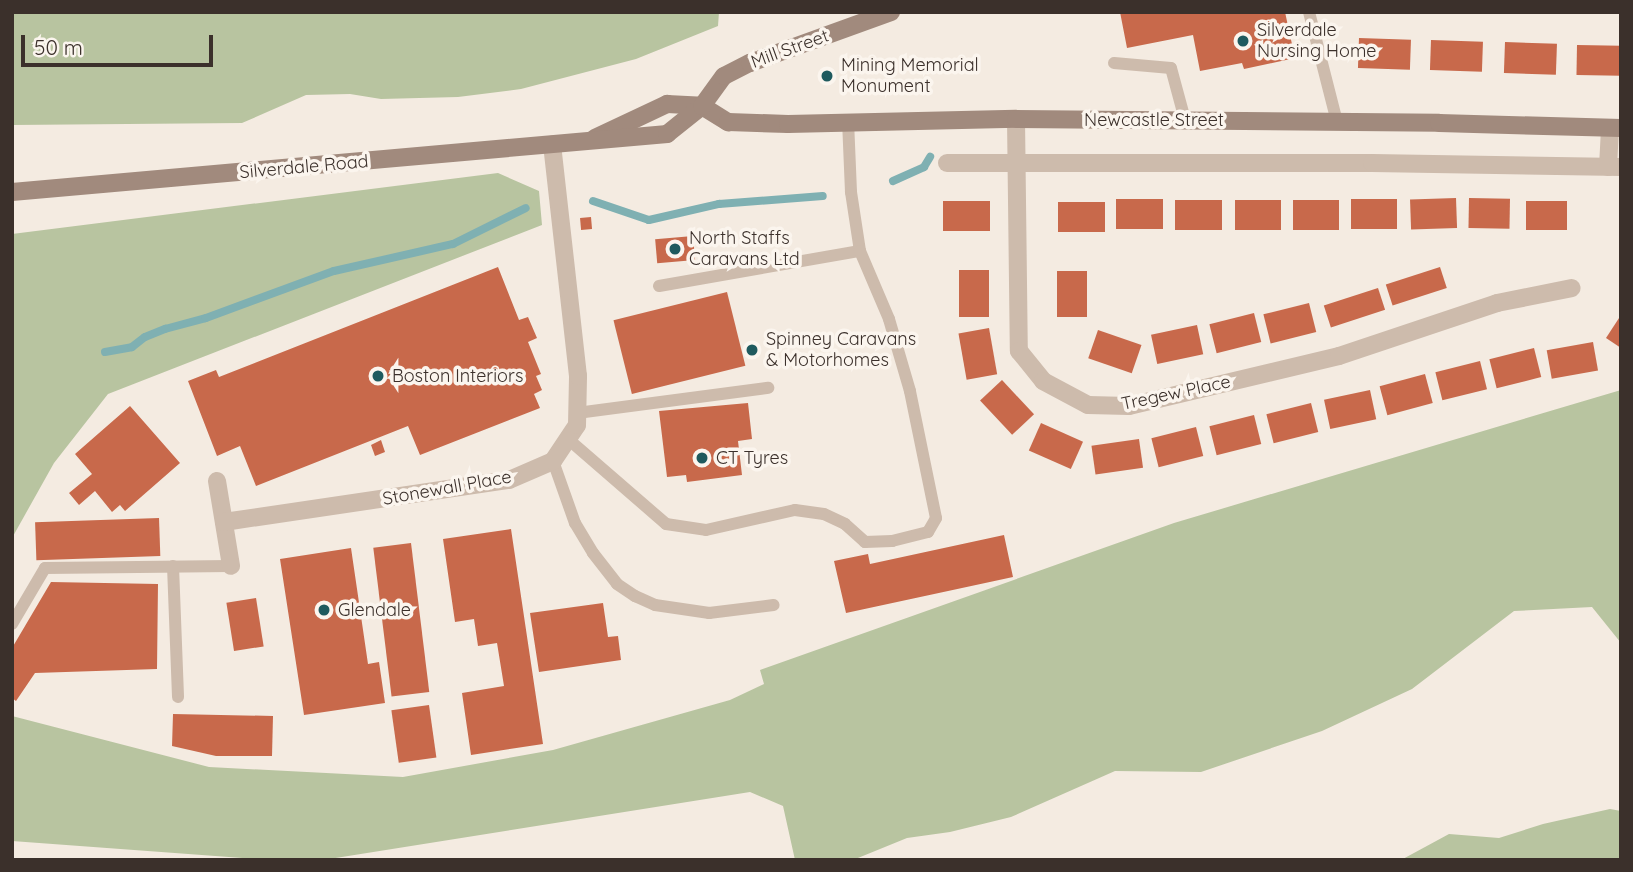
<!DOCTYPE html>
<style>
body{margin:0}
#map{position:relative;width:1633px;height:872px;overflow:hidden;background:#f4ebe1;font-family:Quicksand,sans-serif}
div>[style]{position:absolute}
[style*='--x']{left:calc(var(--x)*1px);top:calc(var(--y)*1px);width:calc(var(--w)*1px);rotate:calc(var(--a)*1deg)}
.green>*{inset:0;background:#b8c4a0}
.stream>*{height:8px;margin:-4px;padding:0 4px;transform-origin:4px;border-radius:4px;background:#7fb0b2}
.building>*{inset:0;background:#c8694b;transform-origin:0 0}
.lane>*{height:12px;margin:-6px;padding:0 6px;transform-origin:6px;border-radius:6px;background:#cdbbac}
.street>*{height:18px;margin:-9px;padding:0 9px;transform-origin:9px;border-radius:9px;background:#cdbbac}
.secondary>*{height:18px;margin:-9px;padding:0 9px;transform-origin:9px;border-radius:9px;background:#a18a7d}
.dots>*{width:19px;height:19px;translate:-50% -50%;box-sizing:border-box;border:4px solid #fbf5ee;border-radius:50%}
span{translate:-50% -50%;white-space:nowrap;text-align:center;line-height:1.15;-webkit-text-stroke:7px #fbf5ee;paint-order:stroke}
.poi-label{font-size:18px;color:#3b302b}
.left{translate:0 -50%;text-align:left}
.street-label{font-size:18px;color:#3b302b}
.frame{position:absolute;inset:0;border:14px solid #3b302b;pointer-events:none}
.scale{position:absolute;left:21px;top:35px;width:192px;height:32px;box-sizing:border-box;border:4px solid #3b302b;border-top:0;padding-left:9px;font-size:21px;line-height:24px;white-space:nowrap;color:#3b302b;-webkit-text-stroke:5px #fbf5ee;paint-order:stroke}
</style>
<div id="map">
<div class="green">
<div style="clip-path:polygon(12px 12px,719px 12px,718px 26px,636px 59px,521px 89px,458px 97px,381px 99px,350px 94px,306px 95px,242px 123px,12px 125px)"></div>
<div style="clip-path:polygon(498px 173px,539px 191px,542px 225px,108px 394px,54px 463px,12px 538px,12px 234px)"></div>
<div style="clip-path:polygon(1621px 390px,1621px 643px,1592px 607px,1514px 611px,1412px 689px,1322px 731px,1201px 772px,1115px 771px,1011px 817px,950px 832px,907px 838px,853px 860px,795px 860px,783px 806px,750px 792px,323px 860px,271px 860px,12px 841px,12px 716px,209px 767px,403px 777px,553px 750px,730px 700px,764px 684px,760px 670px,1174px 523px)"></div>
<div style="clip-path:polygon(1610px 809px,1621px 811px,1621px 860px,1401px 860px,1449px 834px,1499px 838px,1543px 824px)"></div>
</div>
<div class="stream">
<div style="--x:893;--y:181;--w:34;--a:-24"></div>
<div style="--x:924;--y:167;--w:12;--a:-59"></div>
<div style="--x:593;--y:201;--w:59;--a:18.7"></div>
<div style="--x:649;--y:220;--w:72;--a:-12.9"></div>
<div style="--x:719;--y:204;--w:104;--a:-4.4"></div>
<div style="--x:105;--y:352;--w:27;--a:-10"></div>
<div style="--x:132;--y:347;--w:16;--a:-38"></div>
<div style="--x:145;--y:337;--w:22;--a:-22"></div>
<div style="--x:165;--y:329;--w:42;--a:-15"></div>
<div style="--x:206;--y:318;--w:136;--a:-20.2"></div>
<div style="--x:334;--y:271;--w:122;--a:-12.8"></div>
<div style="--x:453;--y:244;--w:81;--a:-26.3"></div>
</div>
<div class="building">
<div style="clip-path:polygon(1120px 12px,1285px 12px,1295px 58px,1244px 69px,1242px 63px,1200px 71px,1193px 35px,1127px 48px)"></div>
<div style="left:1359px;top:38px;width:52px;height:30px;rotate:2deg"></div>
<div style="left:1431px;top:40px;width:52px;height:30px;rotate:2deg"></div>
<div style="left:1505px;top:42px;width:52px;height:31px;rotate:2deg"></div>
<div style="left:1577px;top:45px;width:44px;height:30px;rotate:1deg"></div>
<div style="left:1456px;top:198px;width:30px;height:46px;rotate:88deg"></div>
<div style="left:1469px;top:198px;width:41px;height:30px;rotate:1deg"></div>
<div style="left:1163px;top:199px;width:30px;height:47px;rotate:90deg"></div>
<div style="left:1351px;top:199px;width:46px;height:30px"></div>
<div style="left:1175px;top:200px;width:47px;height:30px"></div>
<div style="left:1235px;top:200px;width:46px;height:30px"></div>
<div style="left:1293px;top:200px;width:46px;height:30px"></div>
<div style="left:990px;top:201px;width:30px;height:47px;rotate:90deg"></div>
<div style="left:1526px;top:201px;width:41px;height:29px"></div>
<div style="left:1058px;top:202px;width:47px;height:30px"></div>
<div style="left:591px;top:217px;width:12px;height:11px;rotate:85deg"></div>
<div style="left:693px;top:236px;width:24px;height:38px;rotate:85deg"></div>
<div style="clip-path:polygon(498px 267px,519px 320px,528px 317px,537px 338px,528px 342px,541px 374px,536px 376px,542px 390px,534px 394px,540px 408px,420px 455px,408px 426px,256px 486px,240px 446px,217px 456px,188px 381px,216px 370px,219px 377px)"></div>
<div style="left:1440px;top:267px;width:22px;height:57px;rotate:72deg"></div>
<div style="left:959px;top:270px;width:30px;height:47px"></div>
<div style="left:1057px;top:271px;width:30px;height:46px"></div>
<div style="left:1378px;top:288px;width:23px;height:57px;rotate:72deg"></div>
<div style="left:727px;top:292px;width:76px;height:117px;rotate:76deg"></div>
<div style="left:1309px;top:303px;width:30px;height:47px;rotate:76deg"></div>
<div style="left:1254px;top:313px;width:30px;height:46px;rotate:76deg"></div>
<div style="clip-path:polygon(1621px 315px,1621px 348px,1606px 338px)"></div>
<div style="left:1197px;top:325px;width:30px;height:47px;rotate:78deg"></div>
<div style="left:989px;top:328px;width:47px;height:31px;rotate:80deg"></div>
<div style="left:1098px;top:330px;width:46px;height:30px;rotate:19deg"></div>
<div style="left:1593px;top:342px;width:29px;height:47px;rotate:80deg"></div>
<div style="left:1534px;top:348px;width:30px;height:46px;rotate:76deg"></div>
<div style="left:1480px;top:361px;width:29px;height:46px;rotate:76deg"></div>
<div style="left:1425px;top:374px;width:30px;height:47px;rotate:75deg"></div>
<div style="left:1002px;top:380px;width:47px;height:30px;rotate:47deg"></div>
<div style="left:1370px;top:390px;width:30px;height:47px;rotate:78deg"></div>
<div style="clip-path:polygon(748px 403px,752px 439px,738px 441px,742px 475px,687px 482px,686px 475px,667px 477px,659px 411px)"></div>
<div style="left:1311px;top:403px;width:30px;height:46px;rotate:76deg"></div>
<div style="clip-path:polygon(130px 406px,180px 463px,125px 511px,120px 505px,112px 512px,95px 491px,79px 505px,69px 493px,92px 474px,75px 454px)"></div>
<div style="left:1254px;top:415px;width:30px;height:46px;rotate:76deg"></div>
<div style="left:1041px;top:423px;width:46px;height:30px;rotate:24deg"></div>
<div style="left:1196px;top:427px;width:30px;height:46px;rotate:76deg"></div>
<div style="left:1139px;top:439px;width:29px;height:48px;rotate:82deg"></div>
<div style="clip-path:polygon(381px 440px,385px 452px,375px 456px,371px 445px)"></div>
<div style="left:159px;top:518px;width:38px;height:124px;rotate:88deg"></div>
<div style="clip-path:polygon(511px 529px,543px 744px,471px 755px,462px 693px,504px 686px,497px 643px,478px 646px,474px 619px,455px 622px,443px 539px)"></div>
<div style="clip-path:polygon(1004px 535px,1013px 577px,846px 613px,834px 561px,868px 554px,870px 564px)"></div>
<div style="left:411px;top:543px;width:150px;height:38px;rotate:83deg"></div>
<div style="clip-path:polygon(351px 548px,368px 664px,379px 662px,385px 703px,304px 715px,280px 559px)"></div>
<div style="clip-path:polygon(51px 582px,158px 584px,157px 669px,35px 673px,16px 701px,12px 698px,12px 648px)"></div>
<div style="left:256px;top:598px;width:49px;height:30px;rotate:81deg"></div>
<div style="clip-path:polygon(603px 603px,608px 637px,618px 636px,621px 660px,539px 672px,530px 613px)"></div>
<div style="left:429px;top:705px;width:53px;height:38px;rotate:82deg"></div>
<div style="clip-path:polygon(173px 714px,273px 716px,272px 756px,216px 756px,172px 746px)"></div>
</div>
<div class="lane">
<div style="--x:1309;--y:12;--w:114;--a:75.7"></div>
<div style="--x:1114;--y:63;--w:57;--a:5"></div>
<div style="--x:1171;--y:68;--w:54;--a:74.9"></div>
<div style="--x:659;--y:286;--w:204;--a:-9.9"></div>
<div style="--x:860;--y:251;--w:60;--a:-98.7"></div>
<div style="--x:851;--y:192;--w:71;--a:-92.4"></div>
<div style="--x:577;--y:413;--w:193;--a:-7.5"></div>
<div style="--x:568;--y:439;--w:130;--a:40.9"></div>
<div style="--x:666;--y:524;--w:40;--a:8.5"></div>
<div style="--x:706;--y:530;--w:91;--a:-12.7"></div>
<div style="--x:795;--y:510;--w:29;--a:8"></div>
<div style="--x:824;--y:514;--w:23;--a:25"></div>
<div style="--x:845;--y:524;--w:27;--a:42"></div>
<div style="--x:865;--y:542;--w:27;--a:-2"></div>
<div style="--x:892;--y:541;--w:37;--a:-14"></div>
<div style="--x:928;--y:532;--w:16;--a:-60"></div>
<div style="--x:936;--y:518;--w:130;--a:-101.6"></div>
<div style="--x:910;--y:391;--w:75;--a:-106.3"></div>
<div style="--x:889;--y:319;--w:74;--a:-113.1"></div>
<div style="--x:553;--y:461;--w:66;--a:70.5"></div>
<div style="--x:575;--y:523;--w:35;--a:59"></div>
<div style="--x:593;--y:553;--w:39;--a:52"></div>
<div style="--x:617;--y:584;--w:22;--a:34"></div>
<div style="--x:635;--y:596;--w:22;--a:24"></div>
<div style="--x:655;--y:605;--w:55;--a:8.4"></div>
<div style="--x:709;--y:613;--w:65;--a:-7"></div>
<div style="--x:173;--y:566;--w:131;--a:87.8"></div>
<div style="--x:12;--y:624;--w:65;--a:-59.5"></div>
<div style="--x:45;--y:568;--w:186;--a:-0.6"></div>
</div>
<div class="street">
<div style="--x:1016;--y:119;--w:232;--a:89.3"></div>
<div style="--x:1019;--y:351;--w:38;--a:51"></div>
<div style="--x:1043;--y:381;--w:51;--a:28.1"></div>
<div style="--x:1088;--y:405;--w:41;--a:1.4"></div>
<div style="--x:1129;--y:406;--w:216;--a:-13.4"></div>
<div style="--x:1339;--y:356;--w:167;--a:-18.5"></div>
<div style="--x:1497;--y:303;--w:76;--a:-11.3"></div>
<div style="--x:947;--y:163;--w:425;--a:0"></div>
<div style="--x:1372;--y:163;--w:249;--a:0.9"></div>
<div style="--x:1608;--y:167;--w:39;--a:-87"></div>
<div style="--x:217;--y:481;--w:86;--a:80.6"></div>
<div style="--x:224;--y:522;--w:288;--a:-8.4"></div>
<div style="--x:509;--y:480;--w:48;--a:-23.4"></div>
<div style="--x:553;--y:461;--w:43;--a:-56.3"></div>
<div style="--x:577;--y:425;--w:49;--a:-88.8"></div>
<div style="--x:578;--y:376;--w:233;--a:-96.4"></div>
</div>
<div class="secondary">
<div style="--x:595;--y:138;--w:80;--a:-25.3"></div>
<div style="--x:667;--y:104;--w:35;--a:3"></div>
<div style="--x:702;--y:106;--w:31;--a:32"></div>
<div style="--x:728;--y:122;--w:60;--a:1.9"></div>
<div style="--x:788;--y:124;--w:228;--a:-1.3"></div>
<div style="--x:1016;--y:119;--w:423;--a:0.5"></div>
<div style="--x:1439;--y:123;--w:182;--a:1.6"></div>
<div style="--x:12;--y:192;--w:658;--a:-5.06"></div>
<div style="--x:667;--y:134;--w:45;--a:-38.7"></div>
<div style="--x:702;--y:106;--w:37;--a:-54"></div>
<div style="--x:724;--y:76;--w:29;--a:-27"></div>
<div style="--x:750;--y:63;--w:150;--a:-19.9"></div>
</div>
<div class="dots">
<div style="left:1243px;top:41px;background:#1f5a5e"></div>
<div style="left:827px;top:76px;background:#1f5a5e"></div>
<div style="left:675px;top:249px;background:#1f5a5e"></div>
<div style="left:752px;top:350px;background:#1f5a5e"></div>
<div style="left:378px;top:376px;background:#1f5a5e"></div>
<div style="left:702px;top:458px;background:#1f5a5e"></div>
<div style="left:324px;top:610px;background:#1f5a5e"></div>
</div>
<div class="poi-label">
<span class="left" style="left:1257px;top:41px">Silverdale<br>Nursing Home</span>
<span class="left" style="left:841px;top:76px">Mining Memorial<br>Monument</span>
<span class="left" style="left:689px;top:249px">North Staffs<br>Caravans Ltd</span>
<span class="left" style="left:766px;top:350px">Spinney Caravans<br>&amp; Motorhomes</span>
<span class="left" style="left:392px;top:376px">Boston Interiors</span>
<span class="left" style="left:716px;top:458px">CT Tyres</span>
<span class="left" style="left:338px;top:610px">Glendale</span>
</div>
<div class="street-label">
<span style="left:790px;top:49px;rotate:-20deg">Mill Street</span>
<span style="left:1154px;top:120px">Newcastle Street</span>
<span style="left:304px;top:167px;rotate:-5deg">Silverdale Road</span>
<span style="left:1176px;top:393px;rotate:-12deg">Tregew Place</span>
<span style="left:447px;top:488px;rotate:-10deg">Stonewall Place</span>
</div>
<div class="frame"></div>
<div class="scale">50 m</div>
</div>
